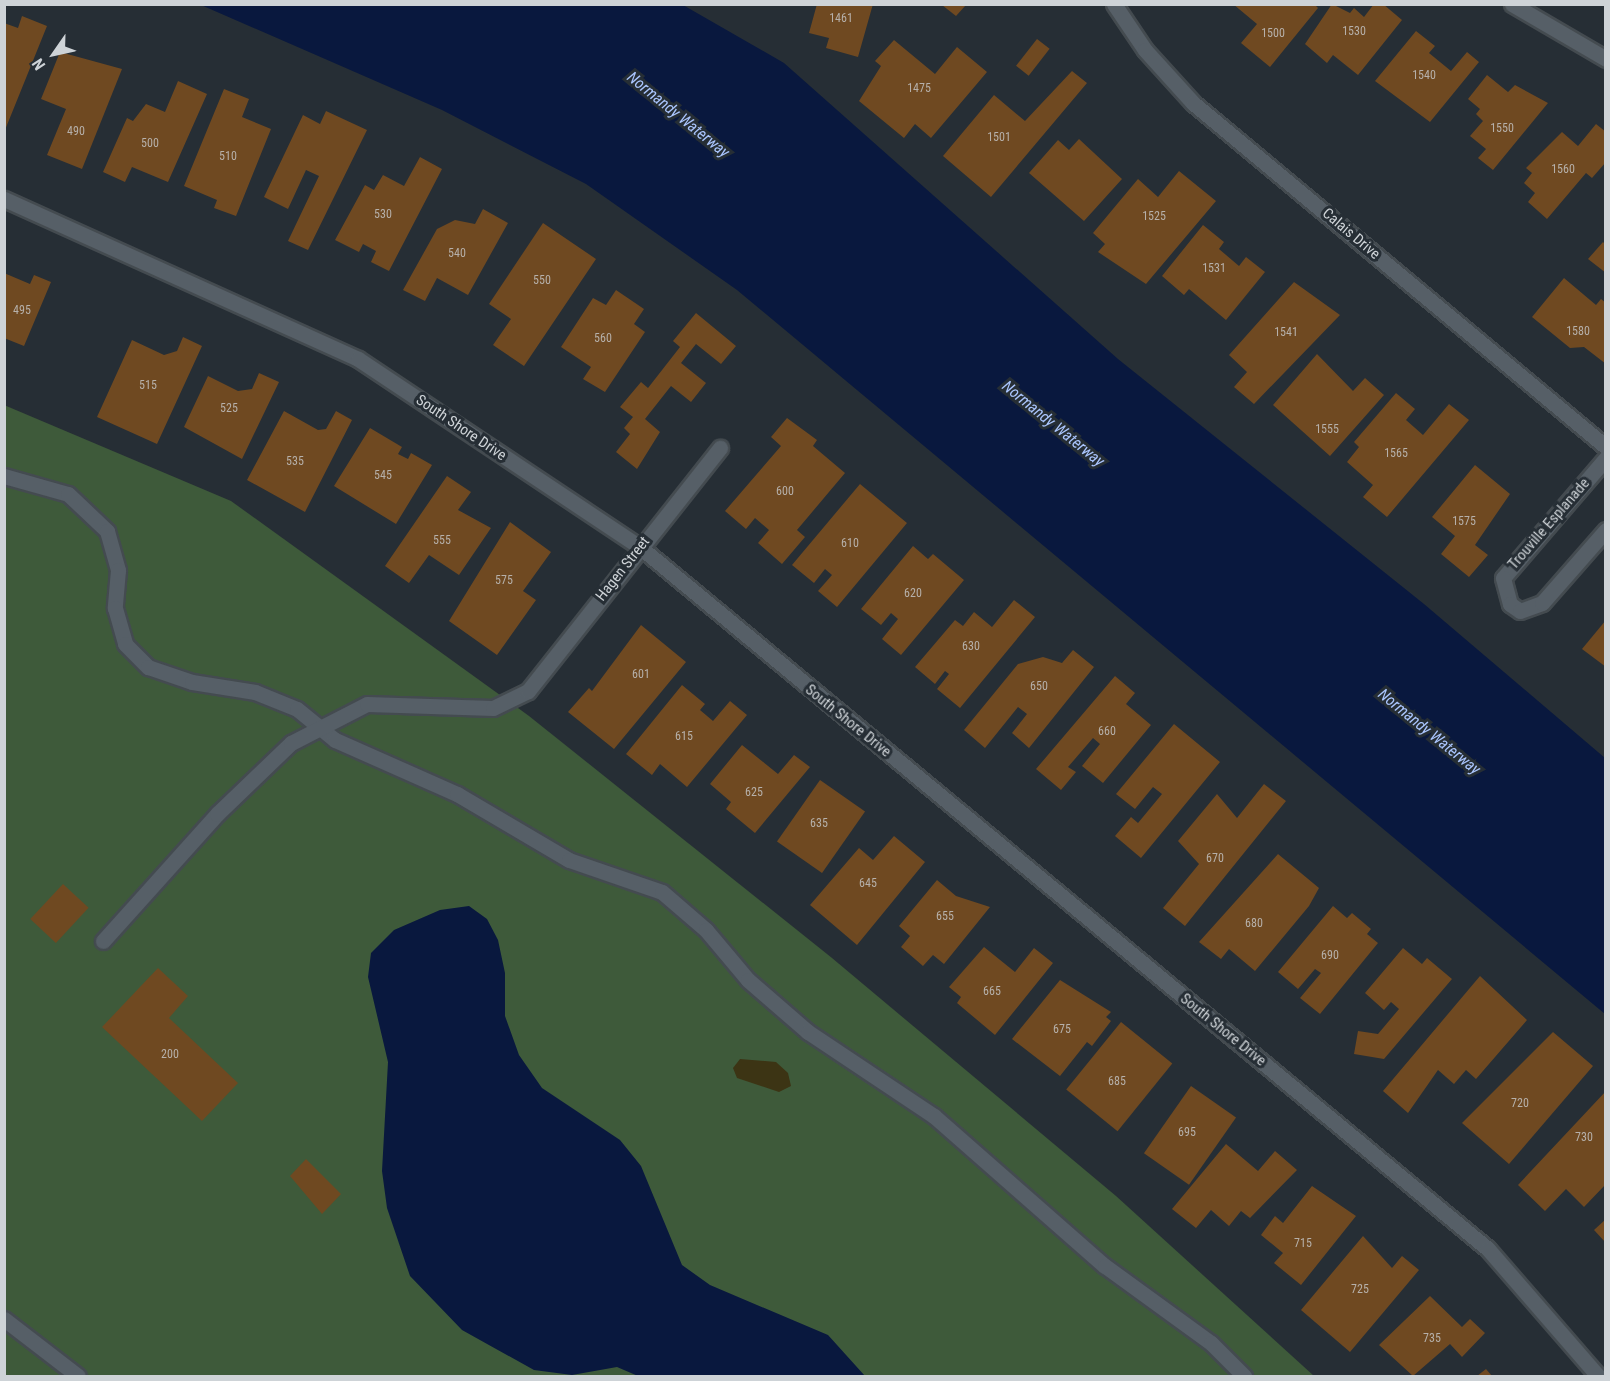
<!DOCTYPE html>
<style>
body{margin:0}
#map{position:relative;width:1610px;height:1381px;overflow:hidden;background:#262e35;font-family:"Roboto Condensed",sans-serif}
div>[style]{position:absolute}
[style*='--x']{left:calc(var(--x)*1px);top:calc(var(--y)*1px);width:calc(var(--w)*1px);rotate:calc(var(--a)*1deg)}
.green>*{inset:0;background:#3e5a3a}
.sand>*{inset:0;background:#3c3414}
.water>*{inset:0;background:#09183e}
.building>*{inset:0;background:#6f4921;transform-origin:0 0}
.roads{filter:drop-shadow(2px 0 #444b50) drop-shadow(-2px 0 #444b50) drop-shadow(0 2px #444b50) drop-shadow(0 -2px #444b50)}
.minor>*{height:15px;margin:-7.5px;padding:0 7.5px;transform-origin:7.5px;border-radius:7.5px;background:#565f67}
span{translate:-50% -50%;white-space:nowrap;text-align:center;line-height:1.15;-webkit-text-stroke:6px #262e35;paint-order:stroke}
.number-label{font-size:12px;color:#b6b0aa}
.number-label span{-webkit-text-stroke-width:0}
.street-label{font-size:15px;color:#ced3d7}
.water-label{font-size:16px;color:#aac5fd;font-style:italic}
.frame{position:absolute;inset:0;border:6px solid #ced3d7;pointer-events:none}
.north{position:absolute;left:24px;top:24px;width:60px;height:60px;-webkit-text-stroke:4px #262e35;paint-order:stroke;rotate:236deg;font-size:16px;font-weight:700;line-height:24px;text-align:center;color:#ced3d7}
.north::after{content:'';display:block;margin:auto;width:21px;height:27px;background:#ced3d7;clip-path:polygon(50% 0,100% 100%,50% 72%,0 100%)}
</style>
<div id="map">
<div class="green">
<div style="clip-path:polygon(4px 405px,231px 501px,529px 716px,832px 958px,1116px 1196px,1314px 1376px,5px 1376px)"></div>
</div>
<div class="sand">
<div style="clip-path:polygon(740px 1059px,776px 1062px,788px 1073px,791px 1086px,779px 1092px,737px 1078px,733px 1068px)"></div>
</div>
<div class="water">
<div style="clip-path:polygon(201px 5px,683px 5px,784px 63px,1118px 359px,1424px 604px,1605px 758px,1605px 1014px,737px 290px,586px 184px,442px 110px)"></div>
<div style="clip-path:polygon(469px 906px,487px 919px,498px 940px,505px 973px,505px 1016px,519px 1055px,542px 1088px,620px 1140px,641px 1166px,682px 1265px,710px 1285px,828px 1335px,865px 1376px,638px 1376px,617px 1367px,572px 1375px,534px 1370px,462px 1330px,410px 1276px,387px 1208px,382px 1171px,388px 1062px,368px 977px,371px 953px,394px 930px,440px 910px)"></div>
</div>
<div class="building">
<div style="clip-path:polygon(817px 4px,873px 4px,858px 57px,826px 48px,829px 38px,809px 33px)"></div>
<div style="clip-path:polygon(1233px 4px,1314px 4px,1318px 8px,1270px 67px,1241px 43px,1257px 24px)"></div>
<div style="clip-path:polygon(1332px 4px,1350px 13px,1354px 8px,1364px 17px,1374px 4px,1383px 4px,1402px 20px,1358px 75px,1333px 55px,1327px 63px,1305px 44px)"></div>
<div style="clip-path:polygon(942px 5px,966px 5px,956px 16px)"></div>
<div style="clip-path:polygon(22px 16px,47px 26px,5px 130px,4px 23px,18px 28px)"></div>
<div style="clip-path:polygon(1416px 31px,1435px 46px,1429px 53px,1451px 71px,1467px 52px,1479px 62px,1430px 122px,1375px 81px)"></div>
<div style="left:1037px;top:39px;width:16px;height:34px;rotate:38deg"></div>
<div style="clip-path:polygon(894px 40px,935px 74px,957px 47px,987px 72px,931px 138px,915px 124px,904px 138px,859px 101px,881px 66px,875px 61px)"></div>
<div style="clip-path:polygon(60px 52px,122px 69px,82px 169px,47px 155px,66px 109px,41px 99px)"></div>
<div style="clip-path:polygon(1072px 71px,1087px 83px,991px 197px,943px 156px,994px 95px,1025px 121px)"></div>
<div style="clip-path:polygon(1487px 75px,1508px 92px,1515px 85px,1548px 103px,1493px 170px,1478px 158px,1486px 149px,1470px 136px,1483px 121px,1476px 114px,1480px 109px,1468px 99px)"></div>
<div style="clip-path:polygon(178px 81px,207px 94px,168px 182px,132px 167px,125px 182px,103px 172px,127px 118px,133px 121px,146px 104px,165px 112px)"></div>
<div style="clip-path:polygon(224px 89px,249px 99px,242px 117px,271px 129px,236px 216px,214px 208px,217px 200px,184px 186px)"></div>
<div style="clip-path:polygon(326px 111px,367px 130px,308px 250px,288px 241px,319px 176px,306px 170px,288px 209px,264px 197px,303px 115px,320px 124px)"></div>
<div style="clip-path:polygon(1596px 124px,1606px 132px,1606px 162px,1592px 178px,1586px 173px,1547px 219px,1528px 202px,1535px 193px,1524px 183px,1532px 173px,1526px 168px,1562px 132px,1578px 146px)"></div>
<div style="clip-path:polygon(1079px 139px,1122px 179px,1084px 221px,1029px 173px,1058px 140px,1069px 150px)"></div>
<div style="clip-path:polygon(420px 157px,442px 169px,389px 271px,371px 262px,376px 251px,363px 244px,359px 252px,335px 240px,365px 185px,374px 190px,383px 175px,404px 186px)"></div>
<div style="clip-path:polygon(1179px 171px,1216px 201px,1146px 284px,1098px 252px,1105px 244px,1093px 233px,1138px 179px,1158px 197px)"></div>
<div style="clip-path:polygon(483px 209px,508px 223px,468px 295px,437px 278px,425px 301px,403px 290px,437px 229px,455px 220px,475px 224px)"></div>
<div style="clip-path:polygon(543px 223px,596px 259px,524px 366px,493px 345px,511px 319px,489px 304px)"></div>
<div style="clip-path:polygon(1203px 225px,1224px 242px,1219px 249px,1239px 266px,1246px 257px,1265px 272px,1226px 320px,1189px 289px,1184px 295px,1162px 276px)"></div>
<div style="clip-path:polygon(1603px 242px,1606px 245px,1606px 273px,1588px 259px)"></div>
<div style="clip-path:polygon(4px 273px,30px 284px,34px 275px,51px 282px,24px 346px,4px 338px)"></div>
<div style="clip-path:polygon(1564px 278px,1596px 305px,1601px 299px,1606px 303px,1606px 364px,1584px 347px,1570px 348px,1532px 317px)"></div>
<div style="clip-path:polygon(1294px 282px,1340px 315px,1254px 404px,1234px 387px,1247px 372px,1229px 355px)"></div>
<div style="clip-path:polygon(616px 290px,644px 309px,634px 324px,645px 332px,605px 392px,583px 379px,591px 367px,561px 347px,593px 298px,606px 305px)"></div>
<div style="clip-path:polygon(696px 313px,736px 346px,721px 364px,696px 344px,681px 363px,706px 383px,691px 402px,671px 386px,645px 419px,660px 432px,637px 469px,616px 452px,630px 434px,624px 428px,633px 417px,620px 407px,641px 382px,648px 388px,680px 347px,673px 341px)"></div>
<div style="clip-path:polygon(183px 337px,202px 346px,157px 444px,97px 417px,132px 340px,164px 355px,177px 351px)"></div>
<div style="clip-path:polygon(1317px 354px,1353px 391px,1365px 378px,1384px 395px,1330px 456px,1273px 405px)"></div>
<div style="clip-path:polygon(259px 373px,279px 382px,242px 459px,184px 427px,208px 376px,238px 391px,252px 389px)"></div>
<div style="clip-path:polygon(1396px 393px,1415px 409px,1406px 420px,1423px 435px,1449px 404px,1469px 420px,1387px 517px,1363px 497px,1373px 485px,1347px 462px,1359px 447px,1354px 442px)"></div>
<div style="clip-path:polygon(284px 411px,318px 430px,326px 429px,336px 411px,352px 420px,305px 512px,247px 480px)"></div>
<div style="clip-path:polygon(787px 418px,817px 440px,813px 446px,845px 473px,797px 530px,805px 537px,782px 564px,758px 543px,769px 530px,755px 518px,746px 529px,725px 511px,781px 446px,771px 437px)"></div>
<div style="clip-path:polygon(370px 428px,402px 447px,398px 454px,408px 459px,411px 453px,432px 465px,396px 524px,334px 486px)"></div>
<div style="clip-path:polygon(1475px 465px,1510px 494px,1475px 545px,1488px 555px,1469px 577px,1441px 554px,1455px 536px,1432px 517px)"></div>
<div style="clip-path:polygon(447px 476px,471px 492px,458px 510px,491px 528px,459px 575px,429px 555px,409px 583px,385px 566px)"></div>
<div style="clip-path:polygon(860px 484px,907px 523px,837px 607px,818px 591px,832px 575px,825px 569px,814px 583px,792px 565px)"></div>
<div style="clip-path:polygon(510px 522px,551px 552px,523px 591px,536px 600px,497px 655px,449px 621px)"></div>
<div style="clip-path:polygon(913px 546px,928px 559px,933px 554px,964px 580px,901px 655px,882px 639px,898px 619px,891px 613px,881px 625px,861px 609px)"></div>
<div style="clip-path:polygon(1014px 600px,1035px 617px,960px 708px,937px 689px,949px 674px,945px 671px,935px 684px,915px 667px,955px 620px,963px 626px,974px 612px,992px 627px)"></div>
<div style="clip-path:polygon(1606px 620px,1606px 667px,1582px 649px)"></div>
<div style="clip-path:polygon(641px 625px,686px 662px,614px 749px,568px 712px,589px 688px,592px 691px)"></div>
<div style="clip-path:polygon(1073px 650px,1094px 667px,1029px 748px,1012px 733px,1027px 714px,1018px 707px,985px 748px,964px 730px,1018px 664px,1043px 657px,1062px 663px)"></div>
<div style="clip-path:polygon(1115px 676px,1135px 693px,1126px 704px,1151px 725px,1103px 783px,1082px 766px,1100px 744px,1093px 738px,1068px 767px,1076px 772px,1061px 790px,1036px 769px)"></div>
<div style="clip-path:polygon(682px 685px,705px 704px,700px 710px,713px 721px,730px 701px,747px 715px,687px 787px,660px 764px,652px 775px,626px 754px)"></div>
<div style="clip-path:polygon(1174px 724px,1220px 762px,1141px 858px,1115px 836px,1131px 817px,1138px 823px,1162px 794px,1153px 787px,1135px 809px,1116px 794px)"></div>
<div style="clip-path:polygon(742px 745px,778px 774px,794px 755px,810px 767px,755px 833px,726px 809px,731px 802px,710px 784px)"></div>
<div style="left:820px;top:780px;width:55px;height:75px;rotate:35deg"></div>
<div style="clip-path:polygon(1264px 784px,1286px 801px,1185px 926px,1163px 908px,1199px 864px,1178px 841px,1217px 794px,1237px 818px)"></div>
<div style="clip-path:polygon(894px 836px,925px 862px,857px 945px,810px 905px,859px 848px,873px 860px)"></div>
<div style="clip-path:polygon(1278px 854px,1319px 888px,1309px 906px,1255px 971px,1229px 949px,1221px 959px,1199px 942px)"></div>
<div style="clip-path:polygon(937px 880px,956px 896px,990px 907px,944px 964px,933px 955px,923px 966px,901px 947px,910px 936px,899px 926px)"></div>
<div style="left:63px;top:884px;width:35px;height:48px;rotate:43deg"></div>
<div style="clip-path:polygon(1333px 906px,1347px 918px,1352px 913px,1371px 929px,1367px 934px,1378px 943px,1320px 1014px,1300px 998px,1321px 973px,1315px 969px,1298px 989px,1278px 972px)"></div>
<div style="clip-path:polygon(984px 947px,1015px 972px,1034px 948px,1053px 963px,995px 1035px,957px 1003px,961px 997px,949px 987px)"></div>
<div style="clip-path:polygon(1403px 948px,1422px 964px,1427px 958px,1452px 979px,1384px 1059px,1354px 1054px,1358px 1031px,1378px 1034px,1399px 1009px,1391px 1002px,1384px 1010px,1365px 993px)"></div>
<div style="clip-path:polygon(158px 968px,188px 996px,169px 1018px,238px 1083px,202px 1121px,102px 1027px)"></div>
<div style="clip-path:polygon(1480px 976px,1527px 1020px,1476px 1079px,1466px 1070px,1454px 1084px,1438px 1070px,1408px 1113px,1383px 1091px)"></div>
<div style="clip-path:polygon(1060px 980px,1111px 1012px,1106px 1017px,1111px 1021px,1092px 1046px,1087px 1042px,1060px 1076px,1012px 1039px)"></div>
<div style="left:1121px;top:1022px;width:66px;height:87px;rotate:39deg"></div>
<div style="clip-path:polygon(1553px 1032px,1593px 1066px,1509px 1164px,1462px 1123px)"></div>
<div style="left:1191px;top:1086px;width:55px;height:82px;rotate:35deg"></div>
<div style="clip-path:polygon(1606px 1091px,1606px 1184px,1584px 1207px,1566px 1189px,1545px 1211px,1518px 1185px)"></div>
<div style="clip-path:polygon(1226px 1144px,1258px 1171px,1275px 1151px,1297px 1170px,1250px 1218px,1241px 1211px,1229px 1226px,1211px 1210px,1196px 1228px,1172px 1209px)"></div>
<div style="clip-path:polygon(306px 1159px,341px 1194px,322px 1214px,290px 1176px)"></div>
<div style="clip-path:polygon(1312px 1186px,1356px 1216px,1301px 1285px,1274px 1263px,1283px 1253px,1261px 1235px,1275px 1216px,1283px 1223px)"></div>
<div style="clip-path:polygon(1606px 1219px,1606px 1243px,1594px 1230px)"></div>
<div style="clip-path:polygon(1363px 1236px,1392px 1268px,1402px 1256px,1419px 1270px,1350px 1352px,1301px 1310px)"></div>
<div style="clip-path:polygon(1430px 1296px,1462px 1327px,1470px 1319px,1485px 1333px,1462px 1357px,1450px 1344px,1413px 1376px,1379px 1345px)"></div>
<div style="clip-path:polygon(1486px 1369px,1492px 1376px,1477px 1376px)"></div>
</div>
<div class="roads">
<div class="minor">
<div style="--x:1114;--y:4;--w:55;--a:56"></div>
<div style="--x:1145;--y:50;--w:72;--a:47.8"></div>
<div style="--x:1193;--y:103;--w:537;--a:39.79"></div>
<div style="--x:1512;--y:4;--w:109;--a:30.3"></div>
<div style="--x:4;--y:199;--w:388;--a:24.3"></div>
<div style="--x:358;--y:359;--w:339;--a:33.7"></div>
<div style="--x:640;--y:547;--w:1101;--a:39.62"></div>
<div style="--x:1488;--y:1249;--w:168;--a:49.1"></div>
<div style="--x:1606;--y:458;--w:158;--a:130.6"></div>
<div style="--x:1503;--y:578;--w:27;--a:75"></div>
<div style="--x:1510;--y:604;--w:12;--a:35"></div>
<div style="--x:1520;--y:611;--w:23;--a:-20"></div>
<div style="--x:1542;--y:603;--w:97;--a:-48.8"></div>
<div style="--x:4;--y:476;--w:66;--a:15.7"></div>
<div style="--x:68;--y:494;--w:54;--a:43.5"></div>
<div style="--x:107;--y:531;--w:41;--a:74.2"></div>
<div style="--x:118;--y:570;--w:38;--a:95"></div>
<div style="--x:115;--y:608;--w:37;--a:74"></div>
<div style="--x:125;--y:644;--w:33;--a:45"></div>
<div style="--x:148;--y:667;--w:46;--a:18.8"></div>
<div style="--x:192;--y:682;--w:64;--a:9"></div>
<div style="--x:255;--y:692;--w:45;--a:22"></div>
<div style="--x:297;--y:709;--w:49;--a:39.2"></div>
<div style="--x:335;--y:740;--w:133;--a:23.9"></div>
<div style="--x:457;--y:794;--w:130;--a:30.5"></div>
<div style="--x:569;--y:860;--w:98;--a:19"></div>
<div style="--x:662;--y:892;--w:58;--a:40.8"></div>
<div style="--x:706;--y:930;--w:65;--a:50"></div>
<div style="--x:748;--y:980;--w:79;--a:40.9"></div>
<div style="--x:808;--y:1032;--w:151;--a:33.7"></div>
<div style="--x:934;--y:1116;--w:227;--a:41.3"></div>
<div style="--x:1105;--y:1266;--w:131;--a:36"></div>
<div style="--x:1211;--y:1343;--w:47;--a:45"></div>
<div style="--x:103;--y:941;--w:171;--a:-48.1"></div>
<div style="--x:217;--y:814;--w:103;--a:-43.8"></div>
<div style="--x:291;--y:743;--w:85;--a:-27.2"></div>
<div style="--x:367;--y:704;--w:126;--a:1.8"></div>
<div style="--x:493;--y:708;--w:39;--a:-26"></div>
<div style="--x:528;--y:691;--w:310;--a:-51.7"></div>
<div style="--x:4;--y:1319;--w:93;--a:37.6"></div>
</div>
</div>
<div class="number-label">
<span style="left:841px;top:19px">1461</span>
<span style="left:1354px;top:32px">1530</span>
<span style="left:1273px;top:34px">1500</span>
<span style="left:1424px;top:76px">1540</span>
<span style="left:919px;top:89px">1475</span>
<span style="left:1502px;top:129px">1550</span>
<span style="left:76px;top:132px">490</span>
<span style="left:999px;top:138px">1501</span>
<span style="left:150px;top:144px">500</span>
<span style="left:228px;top:157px">510</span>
<span style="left:1563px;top:170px">1560</span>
<span style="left:383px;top:215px">530</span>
<span style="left:1154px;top:217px">1525</span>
<span style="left:457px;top:254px">540</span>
<span style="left:1214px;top:269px">1531</span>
<span style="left:542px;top:281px">550</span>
<span style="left:22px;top:311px">495</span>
<span style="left:1578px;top:332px">1580</span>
<span style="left:1286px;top:333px">1541</span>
<span style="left:603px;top:339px">560</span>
<span style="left:148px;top:386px">515</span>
<span style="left:229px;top:409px">525</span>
<span style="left:1327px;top:430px">1555</span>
<span style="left:1396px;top:454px">1565</span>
<span style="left:295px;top:462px">535</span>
<span style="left:383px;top:476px">545</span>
<span style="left:785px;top:492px">600</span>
<span style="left:1464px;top:522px">1575</span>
<span style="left:442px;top:541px">555</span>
<span style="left:850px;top:544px">610</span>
<span style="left:504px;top:581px">575</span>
<span style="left:913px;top:594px">620</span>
<span style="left:971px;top:647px">630</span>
<span style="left:641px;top:675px">601</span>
<span style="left:1039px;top:687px">650</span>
<span style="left:1107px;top:732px">660</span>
<span style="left:684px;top:737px">615</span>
<span style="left:754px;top:793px">625</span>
<span style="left:819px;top:824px">635</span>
<span style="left:1215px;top:859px">670</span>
<span style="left:868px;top:884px">645</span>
<span style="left:945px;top:917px">655</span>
<span style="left:1254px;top:924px">680</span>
<span style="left:1330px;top:956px">690</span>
<span style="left:992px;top:992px">665</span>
<span style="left:1062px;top:1030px">675</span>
<span style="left:170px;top:1055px">200</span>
<span style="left:1117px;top:1082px">685</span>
<span style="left:1520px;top:1104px">720</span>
<span style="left:1187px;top:1133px">695</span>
<span style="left:1584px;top:1138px">730</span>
<span style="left:1303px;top:1244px">715</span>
<span style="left:1360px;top:1290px">725</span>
<span style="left:1432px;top:1339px">735</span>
</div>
<div class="street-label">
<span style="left:1351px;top:234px;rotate:40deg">Calais Drive</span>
<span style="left:461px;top:428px;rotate:34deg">South Shore Drive</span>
<span style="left:1549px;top:524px;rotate:-49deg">Trouville Esplanade</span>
<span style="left:623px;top:569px;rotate:-52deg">Hagen Street</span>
<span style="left:848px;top:721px;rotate:39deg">South Shore Drive</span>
<span style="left:1223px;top:1030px;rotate:39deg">South Shore Drive</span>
</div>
<div class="water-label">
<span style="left:678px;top:115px;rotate:39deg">Normandy Waterway</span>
<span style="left:1053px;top:424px;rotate:39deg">Normandy Waterway</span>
<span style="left:1429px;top:732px;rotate:39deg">Normandy Waterway</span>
</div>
<div class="frame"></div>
<div class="north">N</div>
</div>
